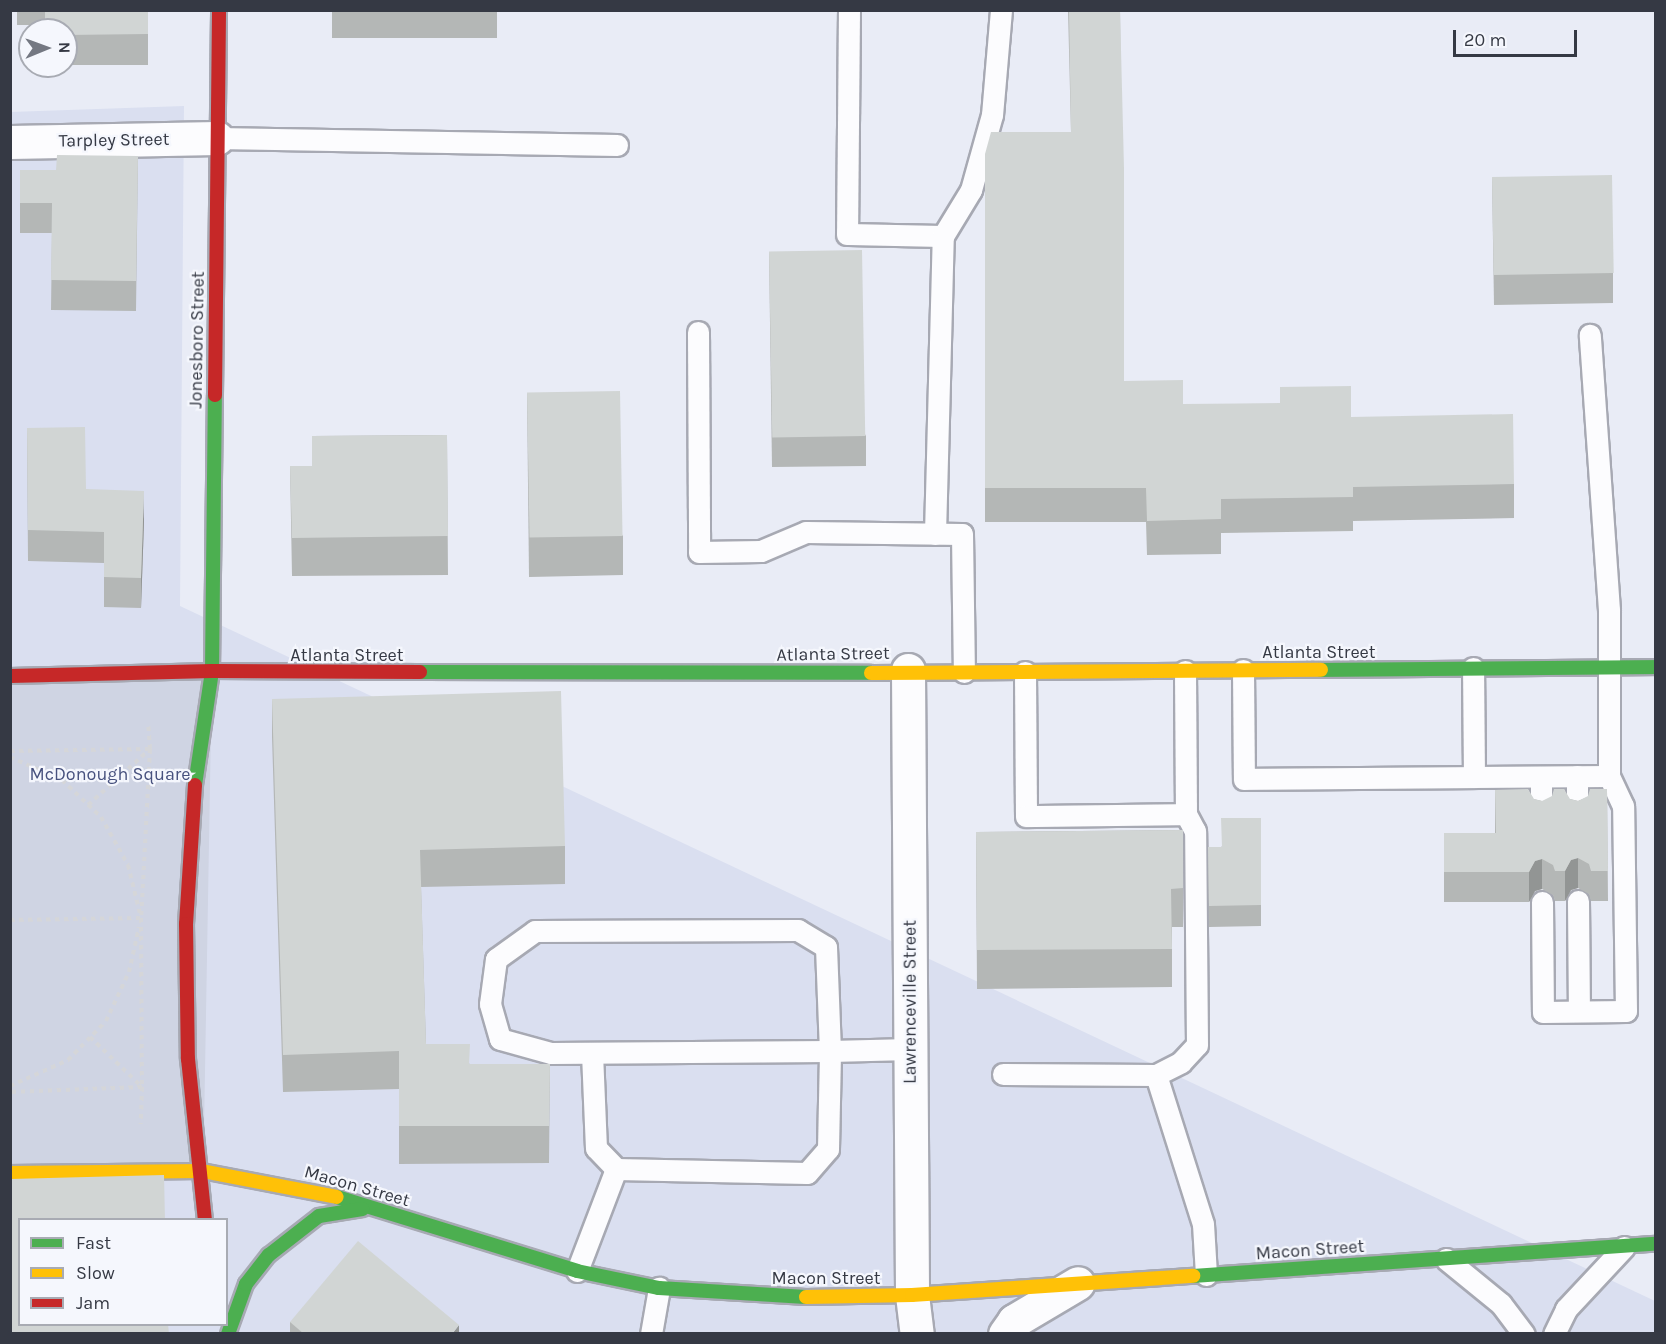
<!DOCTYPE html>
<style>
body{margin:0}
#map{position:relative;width:1666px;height:1344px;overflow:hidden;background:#e9ecf6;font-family:Karla,sans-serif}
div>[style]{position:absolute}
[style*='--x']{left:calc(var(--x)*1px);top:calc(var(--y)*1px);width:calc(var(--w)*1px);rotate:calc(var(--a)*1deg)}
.built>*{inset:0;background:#dadff0}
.green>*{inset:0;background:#cfd4e3;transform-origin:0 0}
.path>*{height:4px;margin-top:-2px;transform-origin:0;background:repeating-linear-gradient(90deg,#d5d6d9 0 4.5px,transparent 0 9px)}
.roads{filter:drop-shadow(2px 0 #a7a9b3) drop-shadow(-2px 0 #a7a9b3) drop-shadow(0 2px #a7a9b3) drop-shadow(0 -2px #a7a9b3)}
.lane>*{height:21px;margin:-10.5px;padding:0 10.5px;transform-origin:10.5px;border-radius:10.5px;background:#fcfcfe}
.street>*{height:33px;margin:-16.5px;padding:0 16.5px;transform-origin:16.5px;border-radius:16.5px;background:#fcfcfe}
.fast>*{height:14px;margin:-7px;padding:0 7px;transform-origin:7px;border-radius:7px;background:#4caf50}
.slow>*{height:14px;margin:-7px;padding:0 7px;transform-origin:7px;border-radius:7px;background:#ffc107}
.jam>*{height:14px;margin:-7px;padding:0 7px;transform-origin:7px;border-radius:7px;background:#c62828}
.wall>*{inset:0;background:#b4b7b6;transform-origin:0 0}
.shaded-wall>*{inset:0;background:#929594}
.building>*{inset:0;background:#d1d5d4;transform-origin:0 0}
span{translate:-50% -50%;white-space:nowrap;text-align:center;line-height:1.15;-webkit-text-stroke:4.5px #f5f7fd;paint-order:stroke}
.street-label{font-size:18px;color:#353944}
.park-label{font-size:18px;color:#47517e}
.frame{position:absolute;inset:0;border:12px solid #353944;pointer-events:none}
.legend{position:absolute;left:18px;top:1218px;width:210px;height:108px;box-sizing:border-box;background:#f5f7fd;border:2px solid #a8abb3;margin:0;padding:8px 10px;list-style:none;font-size:18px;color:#353944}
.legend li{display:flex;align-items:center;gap:12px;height:30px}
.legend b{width:30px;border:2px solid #a8abb3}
.north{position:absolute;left:18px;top:18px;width:60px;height:60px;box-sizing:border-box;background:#f5f7fd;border:2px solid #a8abb3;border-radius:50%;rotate:89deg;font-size:16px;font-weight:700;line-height:24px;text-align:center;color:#353944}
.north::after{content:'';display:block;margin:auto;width:21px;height:27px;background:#747882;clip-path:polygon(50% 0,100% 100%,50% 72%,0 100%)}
.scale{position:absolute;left:1453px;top:30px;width:124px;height:27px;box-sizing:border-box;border:3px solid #353944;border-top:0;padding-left:8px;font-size:18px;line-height:21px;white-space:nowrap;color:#353944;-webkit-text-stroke:4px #f5f7fd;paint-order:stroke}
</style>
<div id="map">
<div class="built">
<div style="clip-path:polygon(evenodd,184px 106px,180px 606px,1655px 1301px,1655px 1333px,11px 1333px,10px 112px,184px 106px,20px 1220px,226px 1220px,226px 1324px,20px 1324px,20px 1220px)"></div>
</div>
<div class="green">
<div style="left:212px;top:671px;width:500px;height:202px;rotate:91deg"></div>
</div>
<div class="path">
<div style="--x:10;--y:751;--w:140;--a:-0.8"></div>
<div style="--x:150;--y:749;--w:169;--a:93"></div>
<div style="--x:141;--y:918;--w:169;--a:89.7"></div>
<div style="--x:142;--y:1087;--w:132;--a:177.8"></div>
<div style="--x:10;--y:757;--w:57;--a:23.9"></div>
<div style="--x:62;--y:780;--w:54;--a:43.5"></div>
<div style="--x:101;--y:817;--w:55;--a:60.6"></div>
<div style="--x:128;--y:865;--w:50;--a:76.2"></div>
<div style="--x:88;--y:805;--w:84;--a:-42.1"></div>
<div style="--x:150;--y:749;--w:26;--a:-94"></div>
<div style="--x:10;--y:920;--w:131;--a:-0.9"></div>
<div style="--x:90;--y:1037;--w:72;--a:43.9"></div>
<div style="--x:142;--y:1087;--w:37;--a:92"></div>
<div style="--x:10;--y:1086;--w:64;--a:-24.1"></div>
<div style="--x:68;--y:1060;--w:54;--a:-45.7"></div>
<div style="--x:106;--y:1021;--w:54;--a:-64.9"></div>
<div style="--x:129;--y:972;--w:46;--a:-77.5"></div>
</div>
<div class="roads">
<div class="lane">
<div style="--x:849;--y:10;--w:224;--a:90.5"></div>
<div style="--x:847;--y:234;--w:96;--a:1.2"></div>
<div style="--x:217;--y:138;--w:400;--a:1"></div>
<div style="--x:698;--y:332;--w:220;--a:89.7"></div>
<div style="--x:699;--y:552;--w:62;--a:-0.9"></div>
<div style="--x:761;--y:551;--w:49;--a:-22.9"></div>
<div style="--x:806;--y:532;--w:156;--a:0.7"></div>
<div style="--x:962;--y:534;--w:138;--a:89.2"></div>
<div style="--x:935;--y:534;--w:298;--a:-88.5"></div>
<div style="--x:943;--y:236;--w:54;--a:-58.7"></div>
<div style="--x:971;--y:190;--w:78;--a:-74.4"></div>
<div style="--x:992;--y:115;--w:105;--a:-85.1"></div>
<div style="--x:1243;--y:670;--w:109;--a:89.5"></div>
<div style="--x:1244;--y:779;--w:230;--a:-0.5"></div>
<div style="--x:1474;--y:777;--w:109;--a:-90.5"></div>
<div style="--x:1025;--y:672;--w:144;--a:89.6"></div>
<div style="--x:1026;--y:816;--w:160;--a:-0.7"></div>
<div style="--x:1186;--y:814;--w:143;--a:-90.4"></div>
<div style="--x:1577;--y:776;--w:43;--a:90"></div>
<div style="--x:1474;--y:777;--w:135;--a:-0.4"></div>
<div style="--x:1609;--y:776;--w:166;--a:-90"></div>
<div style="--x:1609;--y:610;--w:276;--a:-94"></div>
<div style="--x:1541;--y:777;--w:42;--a:90"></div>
<div style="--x:1578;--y:901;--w:110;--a:89.5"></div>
<div style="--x:1542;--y:902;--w:110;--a:89.5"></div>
<div style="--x:1543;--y:1012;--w:83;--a:-0.7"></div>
<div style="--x:1626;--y:1011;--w:205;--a:-90.8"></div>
<div style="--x:1623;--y:806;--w:33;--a:-115"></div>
<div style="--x:592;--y:1053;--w:95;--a:87.6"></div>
<div style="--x:596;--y:1148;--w:29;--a:46"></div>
<div style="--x:616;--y:1169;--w:191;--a:1.2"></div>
<div style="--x:807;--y:1173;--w:32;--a:-49"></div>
<div style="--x:828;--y:1149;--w:98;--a:-88.8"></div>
<div style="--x:830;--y:1051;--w:104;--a:-92.2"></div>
<div style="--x:826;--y:947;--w:33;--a:-149"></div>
<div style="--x:798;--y:930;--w:263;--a:179.8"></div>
<div style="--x:535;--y:931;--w:48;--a:144.3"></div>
<div style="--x:496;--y:959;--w:45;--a:97.6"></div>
<div style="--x:490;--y:1004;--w:36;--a:74"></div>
<div style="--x:500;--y:1039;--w:53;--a:15.4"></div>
<div style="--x:551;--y:1053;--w:279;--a:-0.4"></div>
<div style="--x:830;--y:1051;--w:80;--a:-1.4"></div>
<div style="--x:1003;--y:1074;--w:153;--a:0.4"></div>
<div style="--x:1156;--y:1075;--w:28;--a:-27"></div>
<div style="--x:1181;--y:1062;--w:23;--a:-47"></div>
<div style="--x:1197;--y:1045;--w:214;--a:-90.5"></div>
<div style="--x:1195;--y:831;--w:19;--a:-118"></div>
<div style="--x:1156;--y:1075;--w:156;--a:72.5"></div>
<div style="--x:1203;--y:1224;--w:51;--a:86.6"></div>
<div style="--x:1446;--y:1259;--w:71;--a:39.3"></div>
<div style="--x:1501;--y:1304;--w:38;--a:53"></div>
<div style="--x:577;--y:1271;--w:109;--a:-69.1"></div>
<div style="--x:651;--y:1334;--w:47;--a:-80.1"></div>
<div style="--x:1554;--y:1334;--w:28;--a:-64"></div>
<div style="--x:1566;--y:1309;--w:85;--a:-46.9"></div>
</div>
<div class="street">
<div style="--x:10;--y:142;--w:207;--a:-1.1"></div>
<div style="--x:908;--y:670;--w:625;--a:89.63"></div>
<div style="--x:912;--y:1295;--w:39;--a:83"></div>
<div style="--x:1005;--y:1334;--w:16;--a:-55"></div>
<div style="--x:1014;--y:1321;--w:74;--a:-30.7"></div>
</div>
<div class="fast">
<div style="--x:1321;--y:670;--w:335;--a:-0.5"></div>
<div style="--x:420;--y:672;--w:451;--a:0.1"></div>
<div style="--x:195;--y:785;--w:115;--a:-81.5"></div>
<div style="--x:212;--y:671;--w:276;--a:-89.4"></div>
<div style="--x:337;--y:1197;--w:251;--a:17.1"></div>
<div style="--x:577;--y:1271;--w:84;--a:11.7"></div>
<div style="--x:659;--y:1288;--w:147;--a:3.5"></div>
<div style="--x:1193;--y:1276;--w:464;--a:-4"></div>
<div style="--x:228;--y:1334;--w:53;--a:-70.2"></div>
<div style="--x:246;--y:1284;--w:37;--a:-52"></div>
<div style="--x:269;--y:1255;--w:63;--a:-38"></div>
<div style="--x:319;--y:1216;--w:44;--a:-9.2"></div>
</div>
<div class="slow">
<div style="--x:871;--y:673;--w:450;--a:-0.4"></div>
<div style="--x:10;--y:1173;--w:192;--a:-0.6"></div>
<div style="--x:202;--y:1171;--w:137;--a:10.9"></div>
<div style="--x:806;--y:1297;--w:106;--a:-1.1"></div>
<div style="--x:912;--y:1295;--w:282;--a:-3.9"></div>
</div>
<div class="jam">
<div style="--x:215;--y:395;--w:385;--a:-89.4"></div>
<div style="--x:10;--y:676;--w:202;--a:-1.4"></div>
<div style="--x:212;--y:671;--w:208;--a:0.3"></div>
<div style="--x:195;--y:785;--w:139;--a:93.7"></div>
<div style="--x:186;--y:924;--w:135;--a:89.2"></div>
<div style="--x:188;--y:1059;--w:162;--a:84"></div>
</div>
</div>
<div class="wall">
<div style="clip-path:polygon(17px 10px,148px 10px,148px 65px,66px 65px,66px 30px,45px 25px,17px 25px)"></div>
<div style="left:332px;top:10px;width:165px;height:28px"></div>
<div style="clip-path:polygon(1068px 10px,1120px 10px,1124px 381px,1183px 404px,1351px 417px,1514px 484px,1514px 518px,1353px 521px,1353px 531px,1221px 533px,1221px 554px,1147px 555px,1146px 522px,985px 522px,985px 154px,1071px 132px)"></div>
<div style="clip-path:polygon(138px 156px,136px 311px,51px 310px,52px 233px,20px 233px,20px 203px,56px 170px)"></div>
<div style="clip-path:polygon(1492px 178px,1613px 273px,1613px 303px,1494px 305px)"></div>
<div style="clip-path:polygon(769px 252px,866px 436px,866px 466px,772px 467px)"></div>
<div style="clip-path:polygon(527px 393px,623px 536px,623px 575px,529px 577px)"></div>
<div style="clip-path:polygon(27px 428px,86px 489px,144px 522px,141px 608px,104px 607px,104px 563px,28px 561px)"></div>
<div style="clip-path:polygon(447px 435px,448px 575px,292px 576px,290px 466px,312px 466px,312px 436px)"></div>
<div style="clip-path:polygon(272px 699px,565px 846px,565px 884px,421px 887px,426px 1044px,470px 1064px,550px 1064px,549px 1163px,399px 1164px,399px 1089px,283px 1092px,272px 737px)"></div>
<div style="clip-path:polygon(1607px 789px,1608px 901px,1591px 901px,1589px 894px,1578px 888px,1571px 890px,1565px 901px,1555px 901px,1553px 895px,1542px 889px,1535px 891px,1529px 902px,1444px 902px,1444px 833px,1495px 833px,1495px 790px,1542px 801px,1570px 799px,1578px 801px)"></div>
<div style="clip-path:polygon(1261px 818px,1261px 926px,1209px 927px,1208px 847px,1221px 847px)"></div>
<div style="clip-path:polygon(1183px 830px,1183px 927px,1172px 927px,1172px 987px,977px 989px,976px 832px)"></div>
<div style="clip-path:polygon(290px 1322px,459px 1334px,290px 1334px)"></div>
</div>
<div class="shaded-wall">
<div style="clip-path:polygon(144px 491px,144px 522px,141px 608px,141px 578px)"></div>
<div style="clip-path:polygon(1578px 858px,1578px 888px,1571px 890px,1565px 901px,1565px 871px,1571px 860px)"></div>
<div style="clip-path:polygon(1542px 859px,1542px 889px,1535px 891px,1529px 902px,1529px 872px,1535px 861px)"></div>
<div style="clip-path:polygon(459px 1325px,459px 1334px,452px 1334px)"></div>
</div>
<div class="building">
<div style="clip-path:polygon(45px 10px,148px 10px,148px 34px,66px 35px,66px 30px,45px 30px)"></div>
<div style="clip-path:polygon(1069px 10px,1120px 10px,1124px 168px,1124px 381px,1183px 380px,1183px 404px,1280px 403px,1280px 387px,1351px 386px,1351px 417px,1513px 414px,1514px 484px,1353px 487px,1353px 497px,1221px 499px,1221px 519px,1147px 521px,1146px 488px,985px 488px,985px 154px,991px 132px,1071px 132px)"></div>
<div style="clip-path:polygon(57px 155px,138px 156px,136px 281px,51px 280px,52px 203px,20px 203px,20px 170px,56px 170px)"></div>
<div style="left:1612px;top:175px;width:98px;height:120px;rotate:89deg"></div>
<div style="left:862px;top:250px;width:186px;height:93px;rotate:89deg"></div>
<div style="left:620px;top:391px;width:145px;height:93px;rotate:89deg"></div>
<div style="clip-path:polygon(85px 427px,86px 489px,144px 491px,141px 578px,104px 577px,104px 532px,28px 530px,27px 428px)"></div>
<div style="clip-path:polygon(447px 435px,448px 536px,292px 538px,290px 466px,312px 466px,312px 436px)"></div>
<div style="clip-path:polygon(561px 691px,565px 846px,420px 850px,426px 1044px,470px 1044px,469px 1064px,550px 1064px,549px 1126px,399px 1126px,399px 1051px,283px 1055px,272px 699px)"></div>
<div style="clip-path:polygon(1528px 789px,1534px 799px,1542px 801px,1552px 796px,1554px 789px,1564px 789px,1570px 799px,1578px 801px,1588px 796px,1590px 789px,1607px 789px,1608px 871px,1591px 871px,1589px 864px,1578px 858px,1571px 860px,1565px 871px,1555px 871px,1553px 865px,1542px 859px,1535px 861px,1529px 872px,1444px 872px,1444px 833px,1496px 833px,1495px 790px)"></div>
<div style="clip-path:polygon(1221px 818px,1261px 818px,1261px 905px,1209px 906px,1208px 847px,1222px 847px)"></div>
<div style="clip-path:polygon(1183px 830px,1183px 888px,1171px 889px,1172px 949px,977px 950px,976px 832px)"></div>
<div style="clip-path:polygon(164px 1175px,165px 1220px,20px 1220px,20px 1324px,168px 1324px,169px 1334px,10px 1334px,10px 1179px)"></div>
<div style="clip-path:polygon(358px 1241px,459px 1325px,452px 1334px,304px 1334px,290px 1322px)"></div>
</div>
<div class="street-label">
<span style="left:114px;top:140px;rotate:-1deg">Tarpley Street</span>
<span style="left:197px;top:340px;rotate:-89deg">Jonesboro Street</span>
<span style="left:1319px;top:652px">Atlanta Street</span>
<span style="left:833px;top:654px;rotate:-1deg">Atlanta Street</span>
<span style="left:347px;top:655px">Atlanta Street</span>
<span style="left:910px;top:1002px;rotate:-90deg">Lawrenceville Street</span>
<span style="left:357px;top:1186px;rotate:16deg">Macon Street</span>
<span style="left:1310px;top:1250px;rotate:-4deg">Macon Street</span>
<span style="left:826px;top:1278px">Macon Street</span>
</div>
<div class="park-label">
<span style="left:110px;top:774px">McDonough Square</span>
</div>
<div class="frame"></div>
<ul class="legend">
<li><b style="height:8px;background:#4caf50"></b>Fast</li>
<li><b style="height:8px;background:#ffc107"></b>Slow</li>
<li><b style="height:8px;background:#c62828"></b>Jam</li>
</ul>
<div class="north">N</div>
<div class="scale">20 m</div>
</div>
